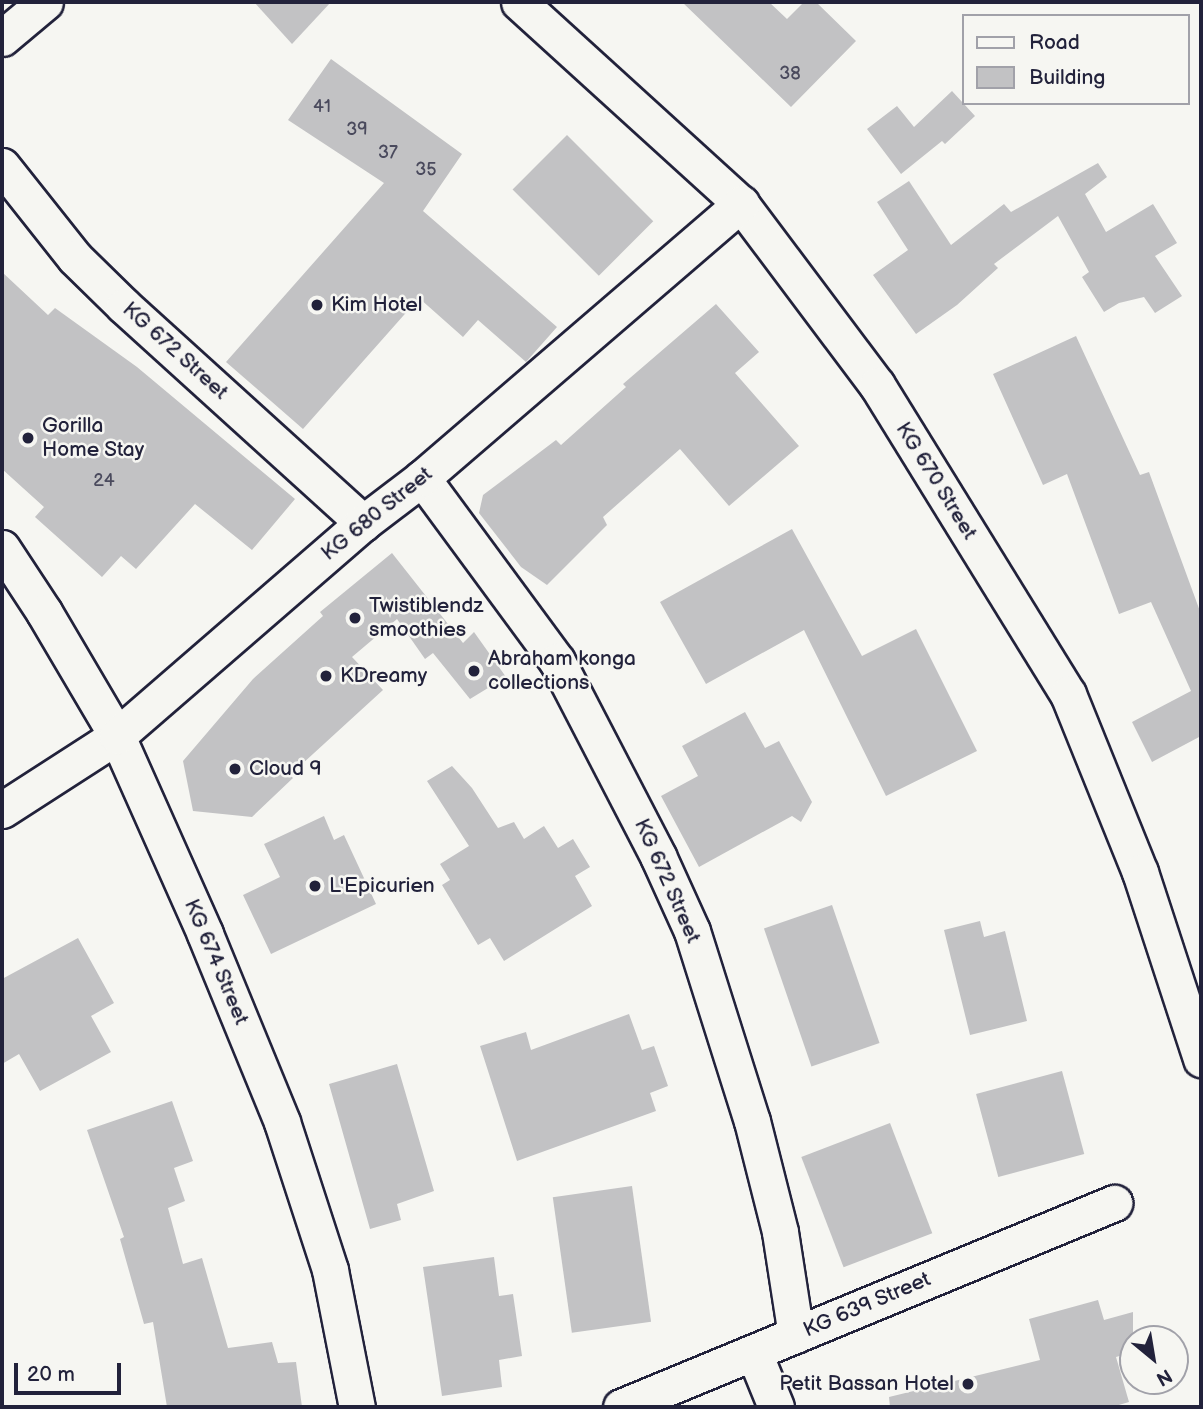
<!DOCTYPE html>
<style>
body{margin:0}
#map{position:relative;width:1203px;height:1409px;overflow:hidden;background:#f6f6f2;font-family:"Balsamiq Sans",sans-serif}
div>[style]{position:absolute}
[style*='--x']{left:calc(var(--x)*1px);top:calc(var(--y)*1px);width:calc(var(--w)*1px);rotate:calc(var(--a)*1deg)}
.building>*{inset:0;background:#c2c2c4;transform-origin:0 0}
.roads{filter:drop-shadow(2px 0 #22223b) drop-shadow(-2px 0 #22223b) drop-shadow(0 2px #22223b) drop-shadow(0 -2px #22223b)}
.minor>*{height:35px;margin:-17.5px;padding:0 17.5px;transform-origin:17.5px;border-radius:17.5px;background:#f6f6f2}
.dots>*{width:19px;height:19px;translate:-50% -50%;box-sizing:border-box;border:4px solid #f6f6f2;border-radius:50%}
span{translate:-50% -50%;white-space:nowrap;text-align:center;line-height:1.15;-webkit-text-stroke:5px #f6f6f2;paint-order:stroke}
.number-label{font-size:18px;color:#4a4a5d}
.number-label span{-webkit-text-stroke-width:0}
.poi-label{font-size:21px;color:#22223b}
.left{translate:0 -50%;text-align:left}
.right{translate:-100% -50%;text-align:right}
.street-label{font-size:21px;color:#22223b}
.frame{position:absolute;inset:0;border:4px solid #22223b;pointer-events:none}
.legend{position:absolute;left:962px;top:14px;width:228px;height:91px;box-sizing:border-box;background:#f6f6f2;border:2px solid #a1a1a9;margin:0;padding:9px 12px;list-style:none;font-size:21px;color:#22223b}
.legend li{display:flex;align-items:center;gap:14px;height:35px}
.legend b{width:35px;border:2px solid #a1a1a9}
.north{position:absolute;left:1119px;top:1325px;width:70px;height:70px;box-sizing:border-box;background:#f6f6f2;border:2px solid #a1a1a9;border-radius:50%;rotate:150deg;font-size:19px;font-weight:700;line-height:28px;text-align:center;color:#22223b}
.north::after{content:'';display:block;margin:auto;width:24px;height:32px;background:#22223b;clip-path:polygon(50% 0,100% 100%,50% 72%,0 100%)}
.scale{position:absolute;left:14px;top:1363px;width:107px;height:32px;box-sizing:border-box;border:4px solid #22223b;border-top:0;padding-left:9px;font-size:21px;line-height:24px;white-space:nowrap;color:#22223b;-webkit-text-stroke:5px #f6f6f2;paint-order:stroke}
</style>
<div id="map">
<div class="building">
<div style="clip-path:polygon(254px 2px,331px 2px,292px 44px)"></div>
<div style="clip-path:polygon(682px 2px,769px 2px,787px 19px,804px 2px,816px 2px,856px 41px,791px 107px)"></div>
<div style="clip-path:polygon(331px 59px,462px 154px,423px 211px,557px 327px,526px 362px,478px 320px,463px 337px,419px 298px,303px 429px,226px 362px,384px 183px,288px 120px)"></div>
<div style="clip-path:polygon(952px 91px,975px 116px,945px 144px,942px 141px,901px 174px,867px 129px,897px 106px,914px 127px)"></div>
<div style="left:567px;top:135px;width:122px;height:77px;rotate:45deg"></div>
<div style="clip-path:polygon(1098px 163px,1107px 177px,1085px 194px,1106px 232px,1153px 204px,1177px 243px,1155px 256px,1182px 296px,1155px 313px,1144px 297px,1119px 303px,1104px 312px,1082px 277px,1089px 272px,1058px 216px,994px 264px,998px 268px,957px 305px,916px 334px,873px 275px,908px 250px,877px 202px,909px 181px,951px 245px,1004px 204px,1011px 212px)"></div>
<div style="clip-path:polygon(2px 272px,48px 315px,55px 308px,137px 367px,295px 499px,252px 550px,195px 504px,136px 569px,121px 556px,102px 577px,35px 517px,44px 507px,2px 469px)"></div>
<div style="clip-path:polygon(716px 304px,759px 352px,735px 373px,799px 446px,729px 506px,680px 449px,603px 517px,607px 525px,547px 585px,521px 567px,479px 513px,483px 495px,556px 440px,561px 445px,626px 387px,623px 384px)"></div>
<div style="clip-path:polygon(1076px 336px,1140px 475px,1149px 472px,1201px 614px,1201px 736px,1152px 762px,1132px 722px,1191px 691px,1151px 602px,1119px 614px,1067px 474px,1043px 485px,993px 374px)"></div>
<div style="clip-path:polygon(792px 529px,862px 656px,916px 629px,977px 751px,886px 796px,804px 630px,706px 684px,660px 602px)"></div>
<div style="clip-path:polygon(392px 553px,463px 643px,474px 632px,506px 677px,470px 699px,433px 653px,425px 659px,397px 619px,352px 657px,383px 690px,290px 775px,293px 778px,252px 817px,193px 811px,183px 761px,253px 679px,323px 616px,320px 612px)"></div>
<div style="clip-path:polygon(745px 712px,765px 748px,779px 741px,812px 802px,801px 822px,792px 816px,699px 867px,661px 796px,698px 776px,682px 746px)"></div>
<div style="clip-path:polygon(452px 766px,472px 788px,498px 828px,514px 822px,524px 839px,544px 826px,558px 848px,573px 839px,590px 867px,575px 876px,592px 906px,504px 961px,490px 938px,478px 945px,442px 885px,450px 880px,440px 864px,469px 846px,427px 781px)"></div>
<div style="clip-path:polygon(324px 816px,334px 840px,344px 835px,376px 904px,271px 954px,243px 895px,280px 877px,264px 844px)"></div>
<div style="left:832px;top:905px;width:146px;height:72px;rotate:71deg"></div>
<div style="clip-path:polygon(980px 921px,984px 937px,1005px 931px,1027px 1021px,970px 1035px,944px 930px)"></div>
<div style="clip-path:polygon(78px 938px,114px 1003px,91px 1016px,111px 1052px,40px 1091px,19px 1054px,2px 1064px,2px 979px)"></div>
<div style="clip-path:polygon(629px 1014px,642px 1050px,654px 1046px,668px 1086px,650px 1093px,656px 1111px,517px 1161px,480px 1046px,526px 1032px,531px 1050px)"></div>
<div style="clip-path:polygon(397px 1064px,434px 1191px,397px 1204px,401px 1220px,370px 1229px,329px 1084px)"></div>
<div style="left:1062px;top:1071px;width:86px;height:89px;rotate:75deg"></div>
<div style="clip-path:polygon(172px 1101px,193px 1161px,174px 1168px,185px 1201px,168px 1208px,183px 1264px,202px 1258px,228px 1348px,272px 1342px,278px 1363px,296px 1362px,302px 1407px,167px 1407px,153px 1322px,144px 1324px,120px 1239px,124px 1237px,87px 1130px)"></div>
<div style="left:890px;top:1123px;width:118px;height:95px;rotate:69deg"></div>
<div style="left:632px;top:1186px;width:137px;height:80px;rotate:82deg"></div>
<div style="clip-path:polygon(494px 1257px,499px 1296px,513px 1294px,522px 1356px,499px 1360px,502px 1387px,442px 1396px,423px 1267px)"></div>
<div style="clip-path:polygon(1098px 1300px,1104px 1320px,1133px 1312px,1133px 1352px,1116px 1357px,1129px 1402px,1112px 1407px,890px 1407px,889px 1397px,1040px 1360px,1029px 1319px)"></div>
</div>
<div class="roads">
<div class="minor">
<div style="--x:519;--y:2;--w:300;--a:42.3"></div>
<div style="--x:741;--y:204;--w:226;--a:53.1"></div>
<div style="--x:877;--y:385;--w:363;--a:58.3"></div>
<div style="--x:1068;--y:694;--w:192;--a:68"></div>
<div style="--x:1140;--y:872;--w:197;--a:71.9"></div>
<div style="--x:2;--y:38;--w:56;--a:-39.9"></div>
<div style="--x:2;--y:166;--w:117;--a:51.6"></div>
<div style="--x:75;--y:258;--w:69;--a:44.4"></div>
<div style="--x:124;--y:306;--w:323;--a:42.2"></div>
<div style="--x:422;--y:478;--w:227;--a:53.6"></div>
<div style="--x:557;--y:661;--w:220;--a:62.6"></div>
<div style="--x:658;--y:856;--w:82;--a:65.6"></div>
<div style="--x:692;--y:931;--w:199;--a:72.5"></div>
<div style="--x:752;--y:1121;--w:114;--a:75.8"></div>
<div style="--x:780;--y:1232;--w:104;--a:81.2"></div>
<div style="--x:2;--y:548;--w:77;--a:56.7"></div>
<div style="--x:44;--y:612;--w:144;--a:59.5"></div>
<div style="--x:117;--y:736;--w:217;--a:66"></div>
<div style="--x:205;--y:934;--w:203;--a:67.7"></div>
<div style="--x:282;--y:1122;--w:156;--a:72"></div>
<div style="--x:330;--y:1270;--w:140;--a:78.9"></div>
<div style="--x:2;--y:810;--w:137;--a:-32.8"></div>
<div style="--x:117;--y:736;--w:325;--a:-40.9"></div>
<div style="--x:363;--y:523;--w:74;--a:-37.3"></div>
<div style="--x:422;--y:478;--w:421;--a:-40.7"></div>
<div style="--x:754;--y:1353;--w:58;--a:67.8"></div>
<div style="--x:621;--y:1407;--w:534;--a:-22.48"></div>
</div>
</div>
<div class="dots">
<div style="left:317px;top:305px;background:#22223b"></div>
<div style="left:28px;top:438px;background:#22223b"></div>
<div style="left:355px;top:618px;background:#22223b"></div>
<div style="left:474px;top:671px;background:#22223b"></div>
<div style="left:326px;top:676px;background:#22223b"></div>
<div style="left:235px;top:769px;background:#22223b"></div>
<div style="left:315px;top:886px;background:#22223b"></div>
<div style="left:968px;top:1384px;background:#22223b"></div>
</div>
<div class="number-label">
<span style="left:790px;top:74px">38</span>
<span style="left:322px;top:107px">41</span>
<span style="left:357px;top:130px">39</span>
<span style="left:388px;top:153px">37</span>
<span style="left:426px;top:170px">35</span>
<span style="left:104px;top:481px">24</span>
</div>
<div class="poi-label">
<span class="left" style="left:331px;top:305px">Kim Hotel</span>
<span class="left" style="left:42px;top:438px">Gorilla<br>Home Stay</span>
<span class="left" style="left:369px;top:618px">Twistiblendz<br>smoothies</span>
<span class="left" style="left:488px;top:671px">Abraham konga<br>collections</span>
<span class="left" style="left:340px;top:676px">KDreamy</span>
<span class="left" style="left:249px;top:769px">Cloud 9</span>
<span class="left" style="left:329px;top:886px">L'Epicurien</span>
<span class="right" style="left:954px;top:1384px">Petit Bassan Hotel</span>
</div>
<div class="street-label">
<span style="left:175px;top:351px;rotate:42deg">KG 672 Street</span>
<span style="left:936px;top:481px;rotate:58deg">KG 670 Street</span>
<span style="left:377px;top:514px;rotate:-39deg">KG 680 Street</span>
<span style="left:667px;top:881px;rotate:66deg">KG 672 Street</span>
<span style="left:216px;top:962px;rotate:67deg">KG 674 Street</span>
<span style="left:867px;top:1305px;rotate:-23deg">KG 639 Street</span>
</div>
<div class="frame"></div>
<ul class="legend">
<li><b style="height:9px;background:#f6f6f2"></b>Road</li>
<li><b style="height:19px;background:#c2c2c4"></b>Building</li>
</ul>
<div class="north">N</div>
<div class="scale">20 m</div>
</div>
